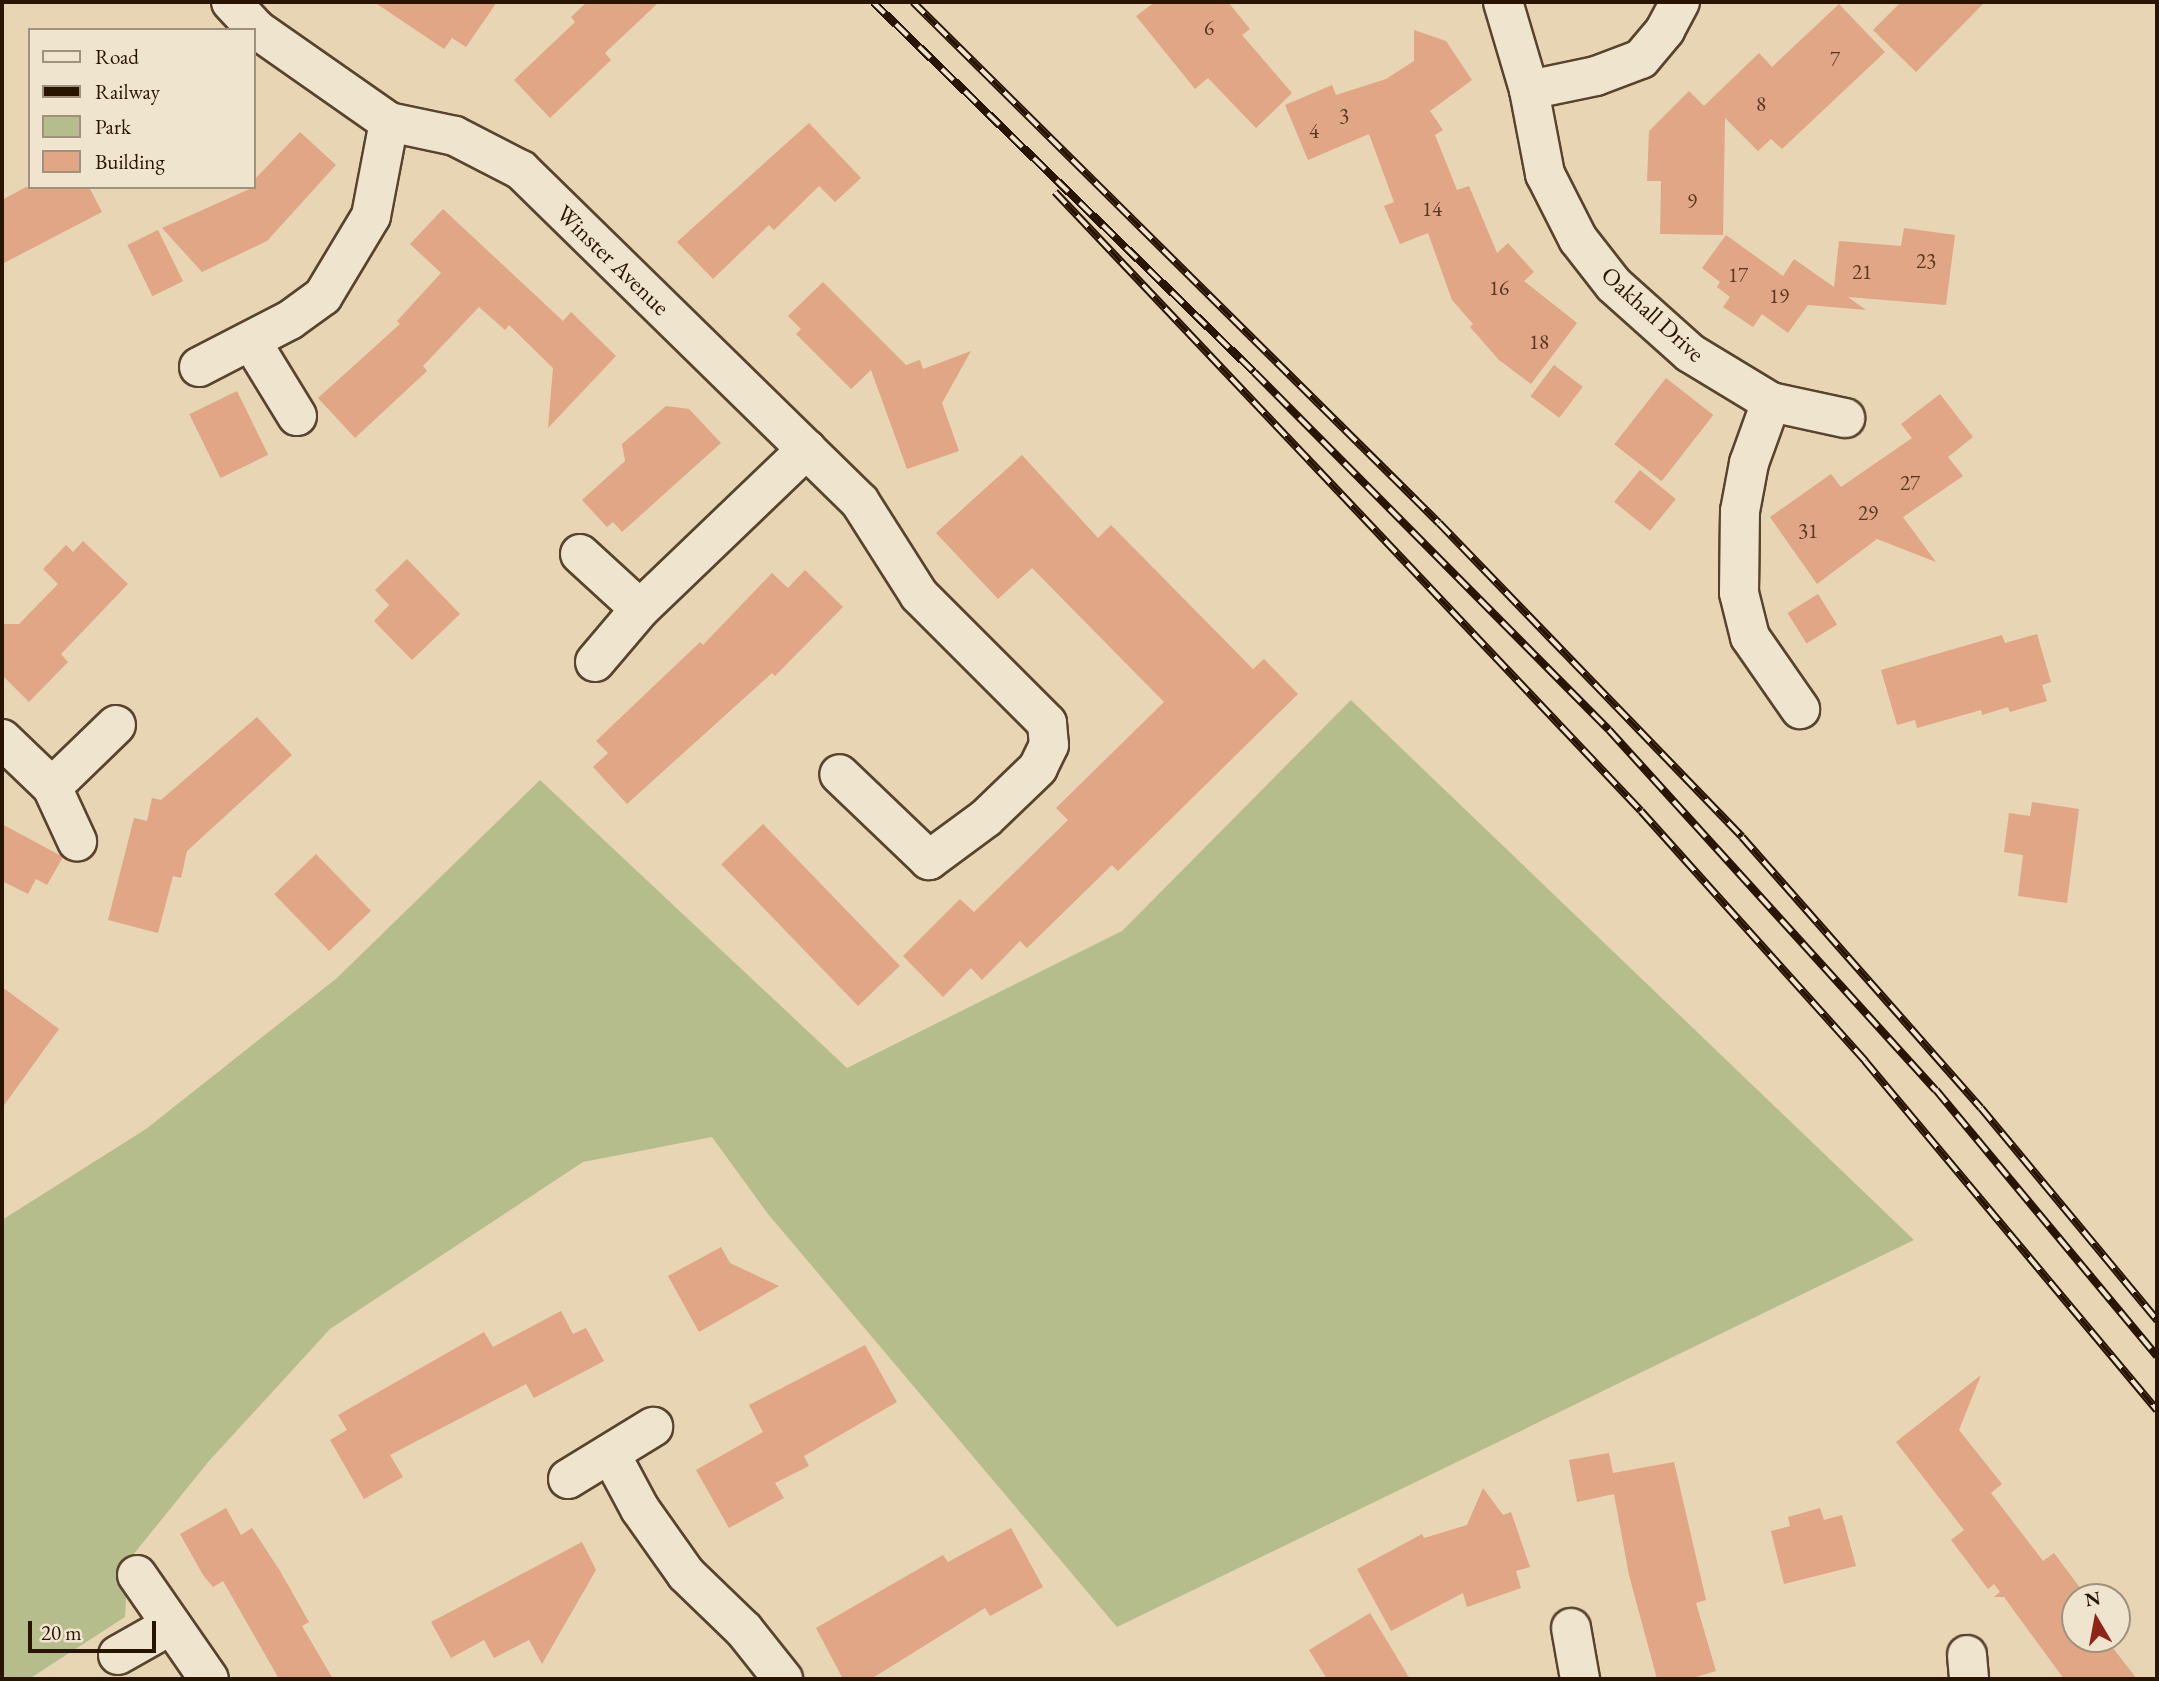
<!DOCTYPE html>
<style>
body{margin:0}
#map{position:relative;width:2159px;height:1681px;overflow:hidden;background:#e7d5b4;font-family:"EB Garamond",serif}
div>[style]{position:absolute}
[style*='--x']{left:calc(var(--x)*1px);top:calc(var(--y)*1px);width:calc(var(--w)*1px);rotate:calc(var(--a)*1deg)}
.green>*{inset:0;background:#b6bd8c}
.building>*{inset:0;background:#e0a686;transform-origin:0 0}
.roads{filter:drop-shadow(2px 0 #58442d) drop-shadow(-2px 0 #58442d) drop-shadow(0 2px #58442d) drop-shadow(0 -2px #58442d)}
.minor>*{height:38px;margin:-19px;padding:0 19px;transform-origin:19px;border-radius:19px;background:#efe4ce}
.rail>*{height:8px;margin-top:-4px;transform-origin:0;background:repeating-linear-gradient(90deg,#efe4ce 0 16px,#291400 0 32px);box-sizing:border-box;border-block:2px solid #291400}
span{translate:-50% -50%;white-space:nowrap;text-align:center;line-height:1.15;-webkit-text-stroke:5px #efe4ce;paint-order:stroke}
.number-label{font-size:21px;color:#573822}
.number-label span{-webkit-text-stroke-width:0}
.street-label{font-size:24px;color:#291400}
.frame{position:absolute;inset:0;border:4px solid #291400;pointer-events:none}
.legend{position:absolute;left:28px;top:28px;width:228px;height:161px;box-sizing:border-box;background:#efe4ce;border:2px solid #a0917c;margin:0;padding:9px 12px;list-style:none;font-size:21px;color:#291400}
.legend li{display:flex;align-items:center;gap:14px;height:35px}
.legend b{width:35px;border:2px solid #a0917c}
.north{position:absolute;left:2061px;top:1583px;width:70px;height:70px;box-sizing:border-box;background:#efe4ce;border:2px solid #a0917c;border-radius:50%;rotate:350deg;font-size:19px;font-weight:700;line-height:28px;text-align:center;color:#291400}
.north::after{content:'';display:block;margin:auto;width:24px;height:32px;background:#8f2418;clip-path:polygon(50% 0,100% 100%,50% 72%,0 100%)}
.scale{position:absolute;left:28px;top:1621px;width:128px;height:32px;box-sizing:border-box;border:4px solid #291400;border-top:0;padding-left:9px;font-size:21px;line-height:24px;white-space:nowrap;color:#291400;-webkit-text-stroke:5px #efe4ce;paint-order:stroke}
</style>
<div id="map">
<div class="green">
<div style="clip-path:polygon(1351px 700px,1914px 1240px,1117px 1627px,768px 1214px,712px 1137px,583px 1162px,330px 1329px,209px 1461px,128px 1561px,125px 1617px,29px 1679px,2px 1679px,2px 1220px,146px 1129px,337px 978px,540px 780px,847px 1068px,1122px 931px)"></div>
</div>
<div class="building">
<div style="clip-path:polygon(374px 2px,497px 2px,466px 47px,452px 38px,444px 49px)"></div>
<div style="clip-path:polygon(587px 2px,659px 2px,605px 53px,611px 60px,550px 118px,514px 80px,575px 22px,571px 17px)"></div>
<div style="clip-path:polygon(1155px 2px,1228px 2px,1250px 29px,1242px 35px,1292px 93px,1256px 128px,1208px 78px,1195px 89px,1136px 16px)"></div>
<div style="clip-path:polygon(1901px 2px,1985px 2px,1916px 72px,1873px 30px)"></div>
<div style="clip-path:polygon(1839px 4px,1885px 52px,1782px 149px,1771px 139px,1758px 151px,1725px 118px,1723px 235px,1660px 234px,1661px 181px,1647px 181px,1649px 131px,1689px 91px,1704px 106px,1759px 53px,1772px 67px)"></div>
<div style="clip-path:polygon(1414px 30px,1446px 41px,1472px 80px,1430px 111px,1443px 130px,1435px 135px,1457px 190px,1469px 186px,1497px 253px,1508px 243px,1534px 272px,1524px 281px,1577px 323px,1531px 384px,1499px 360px,1470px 327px,1473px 324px,1452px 300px,1428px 233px,1400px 244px,1384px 206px,1394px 202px,1369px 134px,1308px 160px,1285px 105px,1332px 85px,1336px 95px,1386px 79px,1414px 61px)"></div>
<div style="clip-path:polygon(809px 123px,861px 178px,835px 202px,819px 186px,774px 230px,769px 225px,713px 279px,677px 242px)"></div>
<div style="clip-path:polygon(300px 132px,336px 165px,267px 241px,202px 272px,162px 228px,254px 187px,254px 180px)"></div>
<div style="clip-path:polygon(26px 187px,89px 187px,102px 212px,2px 264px,2px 200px)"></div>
<div style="clip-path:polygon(443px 209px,563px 321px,571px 312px,616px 356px,548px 428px,553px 368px,509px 325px,505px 330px,479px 307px,423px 366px,427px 371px,355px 438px,318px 398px,400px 324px,397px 321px,441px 273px,410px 244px)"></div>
<div style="clip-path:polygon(1904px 228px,1955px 235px,1946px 305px,1848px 297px,1866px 310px,1808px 305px,1788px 333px,1762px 314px,1753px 327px,1723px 307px,1730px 297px,1717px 287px,1720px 282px,1702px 268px,1726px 235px,1783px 276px,1794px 259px,1834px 287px,1839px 241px,1901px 246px)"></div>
<div style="left:158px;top:230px;width:57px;height:34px;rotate:64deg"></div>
<div style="clip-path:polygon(823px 282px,906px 365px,920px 360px,923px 369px,971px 351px,942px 403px,959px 451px,907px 469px,871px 370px,851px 389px,796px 334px,801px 329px,788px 316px)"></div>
<div style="left:1554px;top:365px;width:36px;height:39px;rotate:37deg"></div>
<div style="left:1666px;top:378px;width:60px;height:84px;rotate:38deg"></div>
<div style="left:237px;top:391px;width:71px;height:53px;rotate:64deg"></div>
<div style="clip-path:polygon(1940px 394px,1973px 437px,1948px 457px,1963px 476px,1903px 517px,1936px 562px,1877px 539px,1817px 584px,1770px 517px,1831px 474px,1841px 487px,1912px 438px,1901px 424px)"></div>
<div style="clip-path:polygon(666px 406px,689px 409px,721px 443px,622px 532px,613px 522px,607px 527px,582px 500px,625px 461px,622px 444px)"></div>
<div style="clip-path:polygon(1022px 455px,1098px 538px,1111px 525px,1253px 669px,1264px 659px,1298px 694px,1118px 871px,1112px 865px,1027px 948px,1020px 941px,982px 980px,971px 968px,943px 997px,903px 956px,960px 899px,974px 912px,1068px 820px,1056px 808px,1164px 702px,1032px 568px,998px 599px,936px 533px)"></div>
<div style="left:1640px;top:470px;width:46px;height:41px;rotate:39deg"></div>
<div style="clip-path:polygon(83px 541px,128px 584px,61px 654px,68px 662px,29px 702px,2px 675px,2px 624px,19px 624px,58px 584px,43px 569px,66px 545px,73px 552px)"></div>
<div style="clip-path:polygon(407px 559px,460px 614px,412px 660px,374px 621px,389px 605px,375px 590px)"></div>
<div style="clip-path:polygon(805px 570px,843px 607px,775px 676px,772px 673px,627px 804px,593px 767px,608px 753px,596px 741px,700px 642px,703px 645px,772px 573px,788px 588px)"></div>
<div style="left:1818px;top:594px;width:36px;height:36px;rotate:58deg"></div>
<div style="clip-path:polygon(2037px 634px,2051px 682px,2042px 685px,2047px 701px,2010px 712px,2008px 707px,1982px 715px,1981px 710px,1917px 728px,1915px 720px,1897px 725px,1881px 670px,2002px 635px,2005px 643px)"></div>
<div style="clip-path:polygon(257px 717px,292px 755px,187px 851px,181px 878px,173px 876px,158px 933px,108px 920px,134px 818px,147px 821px,152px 798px,161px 800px)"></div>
<div style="clip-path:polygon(2032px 802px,2079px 809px,2067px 903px,2018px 896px,2023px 855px,2004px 852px,2009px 813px,2030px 816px)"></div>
<div style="clip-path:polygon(2px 824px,63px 857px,47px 885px,36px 879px,28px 894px,2px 881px)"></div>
<div style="left:763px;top:824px;width:197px;height:58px;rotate:46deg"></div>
<div style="left:316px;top:854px;width:79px;height:58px;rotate:46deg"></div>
<div style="clip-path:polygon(2px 987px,59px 1029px,2px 1108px)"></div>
<div style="clip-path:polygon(721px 1247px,730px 1263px,779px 1286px,699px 1332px,668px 1276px)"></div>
<div style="clip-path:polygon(561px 1311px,573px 1334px,586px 1328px,604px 1361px,534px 1398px,526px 1384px,390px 1455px,403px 1477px,364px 1499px,330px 1440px,347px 1430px,338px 1415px,484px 1332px,493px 1347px)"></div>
<div style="clip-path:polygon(865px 1345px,897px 1402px,804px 1456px,809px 1466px,775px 1483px,784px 1498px,729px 1528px,696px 1470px,763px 1432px,749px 1405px)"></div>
<div style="clip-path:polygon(1981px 1375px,1959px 1430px,2002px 1484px,1991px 1493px,2043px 1561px,2054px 1553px,2087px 1597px,2073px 1597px,2075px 1639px,2106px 1639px,2137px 1679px,2064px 1679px,2004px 1597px,1994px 1597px,2000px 1592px,1994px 1584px,1988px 1589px,1951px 1540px,1964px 1530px,1896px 1442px)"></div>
<div style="clip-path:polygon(1609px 1453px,1613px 1473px,1674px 1462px,1706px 1600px,1696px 1603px,1716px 1671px,1689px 1679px,1657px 1679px,1629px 1575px,1614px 1494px,1577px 1502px,1569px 1460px)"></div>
<div style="clip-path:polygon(1483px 1488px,1503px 1515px,1511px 1512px,1530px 1567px,1516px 1571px,1521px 1588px,1467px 1607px,1463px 1593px,1391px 1631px,1357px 1569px,1422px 1534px,1424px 1538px,1467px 1525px)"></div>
<div style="clip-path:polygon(226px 1508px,241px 1535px,252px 1528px,280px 1571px,309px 1622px,302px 1626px,333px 1679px,279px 1679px,223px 1581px,213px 1587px,203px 1575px,180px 1534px)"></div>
<div style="clip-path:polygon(1820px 1508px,1824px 1520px,1842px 1515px,1856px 1566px,1784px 1584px,1771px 1531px,1790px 1526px,1788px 1517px)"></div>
<div style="clip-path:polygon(1011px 1528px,1043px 1587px,990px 1616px,985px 1608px,871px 1679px,843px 1679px,816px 1628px,943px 1555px,948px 1562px)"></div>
<div style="clip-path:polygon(582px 1542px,596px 1570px,542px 1664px,529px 1640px,494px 1658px,484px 1640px,451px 1658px,431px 1622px)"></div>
<div style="clip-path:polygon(1370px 1613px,1410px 1679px,1327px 1679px,1309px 1650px)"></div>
</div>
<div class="roads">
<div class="minor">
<div style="--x:231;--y:2;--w:37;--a:47"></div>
<div style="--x:256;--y:29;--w:162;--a:35"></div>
<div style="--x:389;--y:122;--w:67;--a:12"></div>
<div style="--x:455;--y:136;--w:74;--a:27.3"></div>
<div style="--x:521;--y:170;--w:474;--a:44.4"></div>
<div style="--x:860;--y:502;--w:110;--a:57.6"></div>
<div style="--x:919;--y:595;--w:181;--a:45"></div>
<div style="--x:1047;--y:723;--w:22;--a:85"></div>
<div style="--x:1049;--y:745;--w:25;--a:116"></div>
<div style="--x:1038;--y:768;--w:72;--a:136.1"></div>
<div style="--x:986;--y:818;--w:71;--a:143.6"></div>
<div style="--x:929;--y:860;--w:124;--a:-136.3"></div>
<div style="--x:1503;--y:2;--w:92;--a:73.5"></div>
<div style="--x:1529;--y:90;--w:86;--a:79.2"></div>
<div style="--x:1545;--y:174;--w:73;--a:63.1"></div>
<div style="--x:1578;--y:239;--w:58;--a:52"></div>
<div style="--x:1614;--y:285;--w:102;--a:41.8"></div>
<div style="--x:1690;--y:353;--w:95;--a:31.2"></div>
<div style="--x:1771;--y:402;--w:65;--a:109.8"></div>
<div style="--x:1749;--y:463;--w:49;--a:100.6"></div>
<div style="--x:1740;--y:511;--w:82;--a:90.7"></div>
<div style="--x:1739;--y:593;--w:45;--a:76"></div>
<div style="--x:1750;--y:637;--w:88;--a:55.2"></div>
<div style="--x:1529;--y:90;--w:68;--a:-11.8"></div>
<div style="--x:1596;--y:76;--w:48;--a:-20.7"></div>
<div style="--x:1641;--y:59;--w:38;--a:-50"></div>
<div style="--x:1665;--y:30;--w:32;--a:-62"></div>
<div style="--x:251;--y:341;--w:88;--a:58.5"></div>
<div style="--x:199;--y:367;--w:102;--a:-27.3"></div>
<div style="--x:290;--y:320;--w:41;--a:-36"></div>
<div style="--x:323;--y:296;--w:93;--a:-59"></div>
<div style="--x:371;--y:216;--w:96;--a:-79.2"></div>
<div style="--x:1771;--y:402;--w:76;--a:12.2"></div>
<div style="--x:580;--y:554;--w:81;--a:42.5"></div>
<div style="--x:595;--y:662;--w:70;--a:-49.7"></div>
<div style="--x:640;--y:609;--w:231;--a:-43.8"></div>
<div style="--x:2;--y:739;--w:69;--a:43.8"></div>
<div style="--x:52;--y:787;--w:60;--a:65.2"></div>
<div style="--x:52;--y:787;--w:89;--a:-44.1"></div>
<div style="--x:611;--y:1455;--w:61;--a:61.8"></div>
<div style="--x:640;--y:1509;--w:80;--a:54.7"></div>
<div style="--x:686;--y:1574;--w:81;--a:44"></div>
<div style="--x:744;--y:1630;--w:63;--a:51.5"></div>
<div style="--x:568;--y:1479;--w:100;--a:-31.5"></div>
<div style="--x:137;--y:1575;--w:126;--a:55.3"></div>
<div style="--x:1571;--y:1628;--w:52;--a:80"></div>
<div style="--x:118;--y:1655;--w:61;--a:-29.5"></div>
<div style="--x:1967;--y:1655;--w:24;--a:85"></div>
</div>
</div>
<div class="rail">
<div style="--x:873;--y:2;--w:531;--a:44.16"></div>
<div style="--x:1254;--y:372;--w:504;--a:45.24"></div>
<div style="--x:1609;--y:730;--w:486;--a:47.8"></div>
<div style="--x:1936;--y:1090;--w:346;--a:50.3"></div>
<div style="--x:913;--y:2;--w:740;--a:44.73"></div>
<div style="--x:1439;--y:523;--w:436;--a:46"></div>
<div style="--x:1742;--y:837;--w:361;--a:48.6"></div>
<div style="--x:1981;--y:1108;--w:276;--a:50.3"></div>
<div style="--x:1055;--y:192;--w:852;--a:46.57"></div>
<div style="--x:1641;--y:811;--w:336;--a:48.1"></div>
<div style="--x:1865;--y:1061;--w:455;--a:50.1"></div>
</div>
<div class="number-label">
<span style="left:1209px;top:28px">6</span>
<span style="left:1835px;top:59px">7</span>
<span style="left:1761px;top:104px">8</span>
<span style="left:1344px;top:116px">3</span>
<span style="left:1314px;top:131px">4</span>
<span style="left:1692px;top:201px">9</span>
<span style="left:1432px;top:209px">14</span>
<span style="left:1926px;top:261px">23</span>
<span style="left:1862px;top:272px">21</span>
<span style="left:1738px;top:275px">17</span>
<span style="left:1499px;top:288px">16</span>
<span style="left:1779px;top:296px">19</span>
<span style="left:1539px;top:342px">18</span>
<span style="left:1910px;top:483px">27</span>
<span style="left:1868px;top:513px">29</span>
<span style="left:1808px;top:531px">31</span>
</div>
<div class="street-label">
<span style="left:613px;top:260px;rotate:44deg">Winster Avenue</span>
<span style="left:1653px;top:314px;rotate:42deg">Oakhall Drive</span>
</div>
<div class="frame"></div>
<ul class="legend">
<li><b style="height:9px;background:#efe4ce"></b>Road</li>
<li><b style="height:9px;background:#291400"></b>Railway</li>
<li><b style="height:19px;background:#b6bd8c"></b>Park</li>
<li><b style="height:19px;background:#e0a686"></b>Building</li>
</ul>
<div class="north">N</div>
<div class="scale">20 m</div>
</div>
